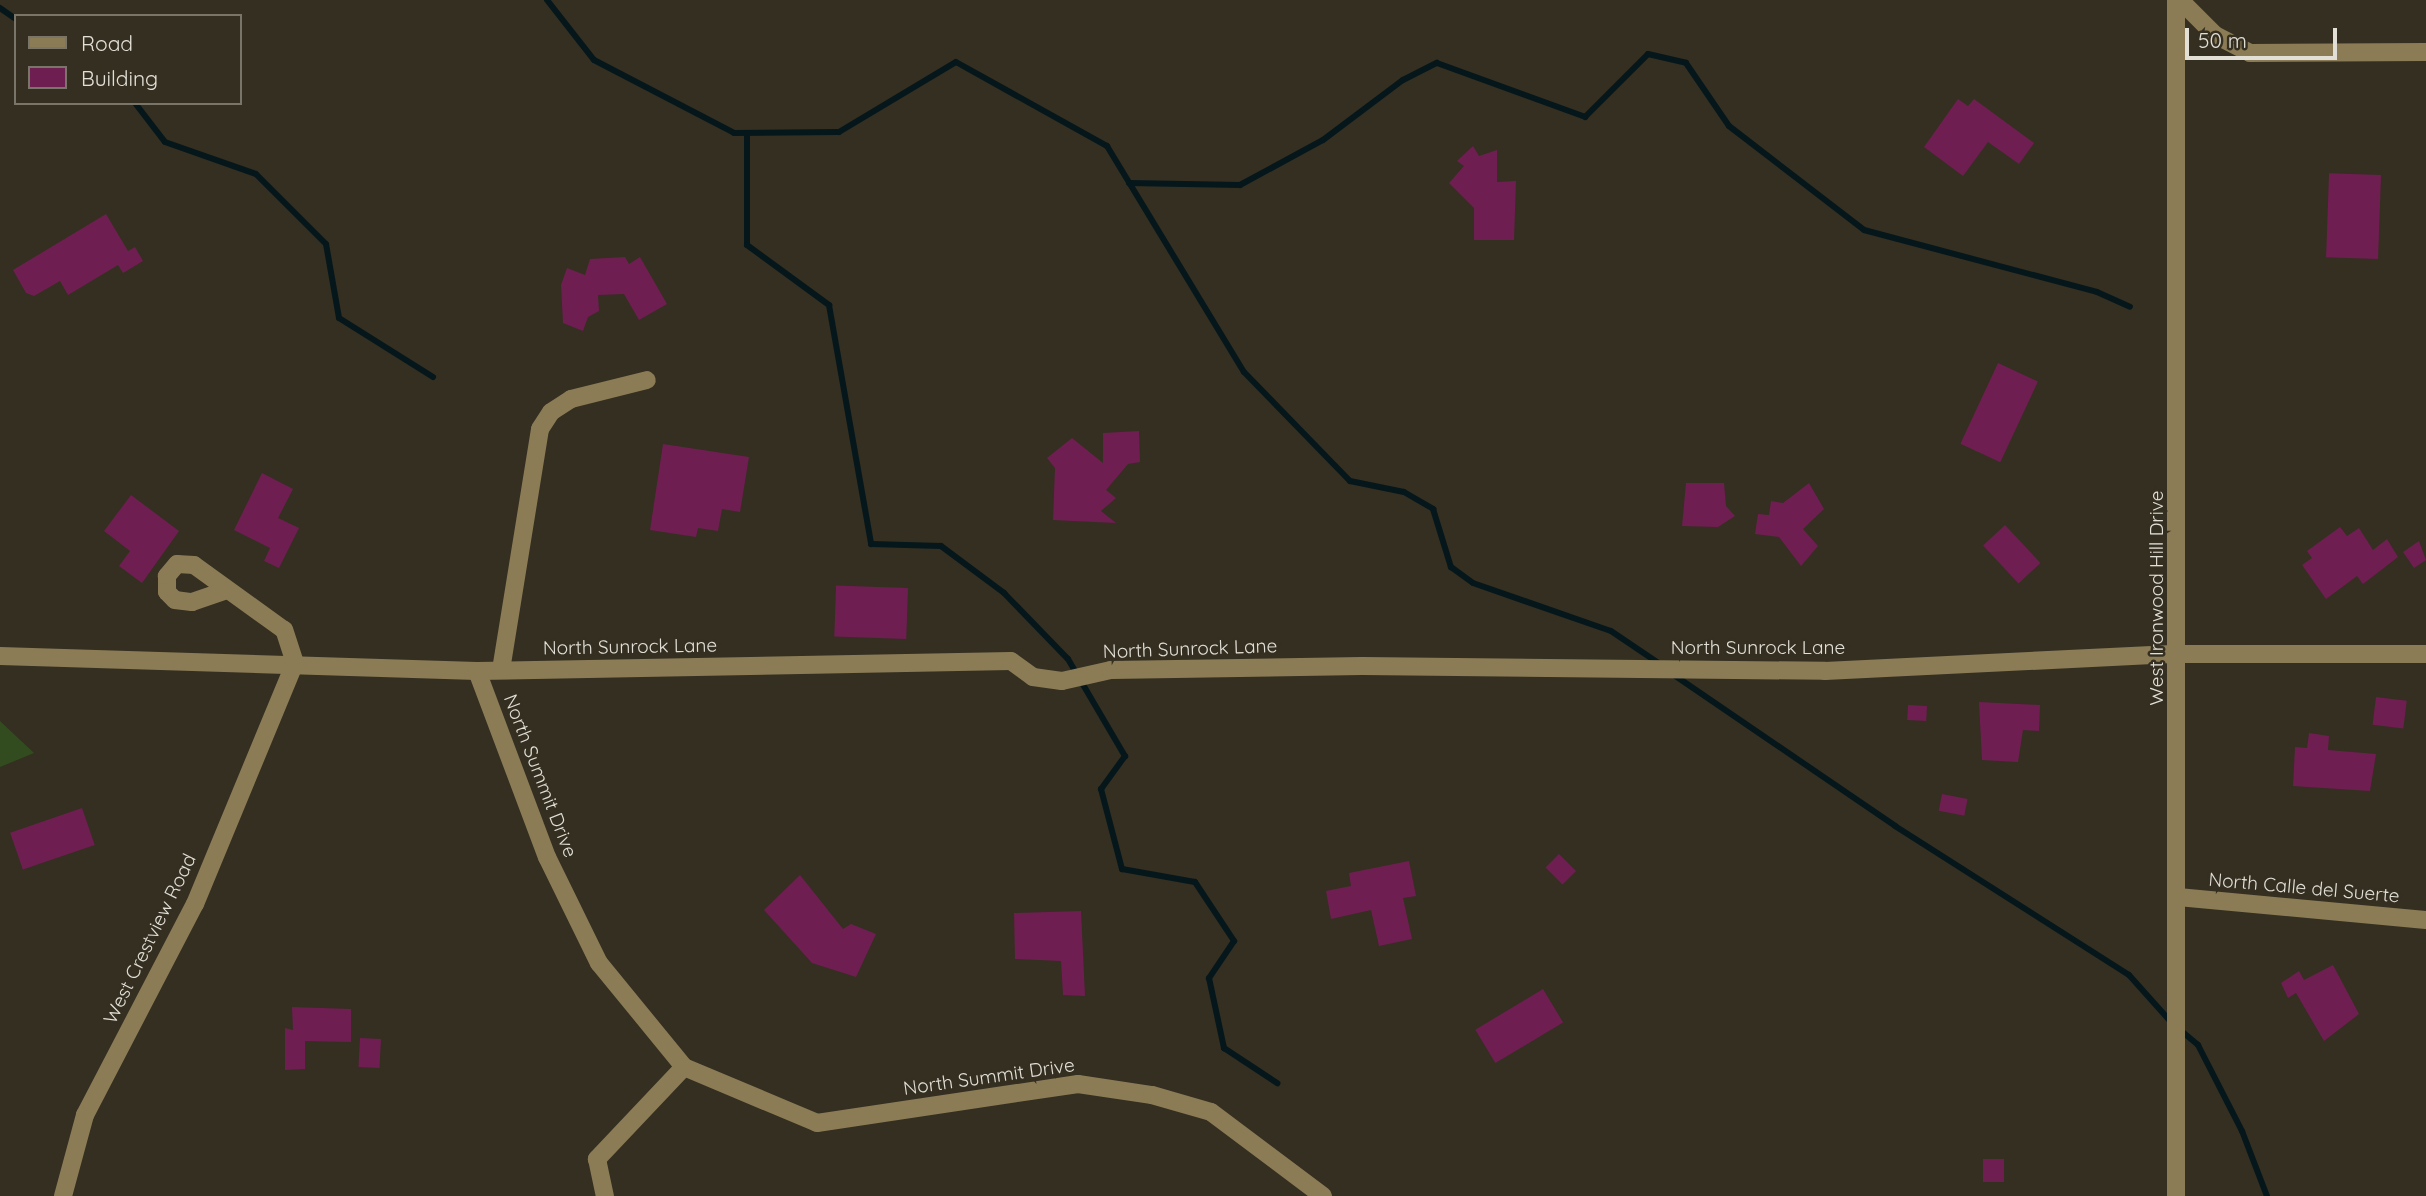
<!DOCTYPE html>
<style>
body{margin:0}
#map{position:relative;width:2426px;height:1196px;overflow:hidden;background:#342f21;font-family:Quicksand,sans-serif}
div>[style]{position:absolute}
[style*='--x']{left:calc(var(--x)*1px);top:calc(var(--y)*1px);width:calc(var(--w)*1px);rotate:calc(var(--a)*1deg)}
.green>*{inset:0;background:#324c1f}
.stream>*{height:6px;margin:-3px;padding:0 3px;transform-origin:3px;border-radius:3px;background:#06171c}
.building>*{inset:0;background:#6f1e51;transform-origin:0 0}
.minor>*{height:18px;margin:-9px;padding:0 9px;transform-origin:9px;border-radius:9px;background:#8b7c56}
span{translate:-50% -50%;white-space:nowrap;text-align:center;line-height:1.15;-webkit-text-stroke:5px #342f21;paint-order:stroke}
.street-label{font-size:19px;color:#e2dfd6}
.legend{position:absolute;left:14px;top:14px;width:228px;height:91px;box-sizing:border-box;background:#342f21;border:2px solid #7a7569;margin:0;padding:9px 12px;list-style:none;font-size:21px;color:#e2dfd6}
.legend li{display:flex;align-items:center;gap:14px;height:35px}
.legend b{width:35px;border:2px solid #7a7569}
.scale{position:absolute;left:2185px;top:28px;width:152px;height:32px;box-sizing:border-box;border:4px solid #e2dfd6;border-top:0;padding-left:9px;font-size:21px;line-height:24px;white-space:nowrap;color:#e2dfd6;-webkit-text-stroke:5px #342f21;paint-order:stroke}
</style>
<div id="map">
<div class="green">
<div style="clip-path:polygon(0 721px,34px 753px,0 767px)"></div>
</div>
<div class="stream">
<div style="--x:547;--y:0;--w:76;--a:51.9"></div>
<div style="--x:594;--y:60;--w:158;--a:27.5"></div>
<div style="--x:734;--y:133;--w:105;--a:-0.5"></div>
<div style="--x:839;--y:132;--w:136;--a:-30.9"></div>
<div style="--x:956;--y:62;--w:173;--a:29.1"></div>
<div style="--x:1107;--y:146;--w:264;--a:58.8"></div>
<div style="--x:1244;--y:372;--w:152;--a:45.8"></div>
<div style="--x:1350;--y:481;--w:55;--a:11.5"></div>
<div style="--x:1404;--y:492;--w:34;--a:30"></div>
<div style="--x:1433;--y:509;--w:61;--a:72.8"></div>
<div style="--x:1451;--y:567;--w:27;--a:36"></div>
<div style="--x:1473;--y:583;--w:146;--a:19.2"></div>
<div style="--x:1611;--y:631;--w:59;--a:34"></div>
<div style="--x:0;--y:8;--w:19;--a:35"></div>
<div style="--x:135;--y:103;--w:49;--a:52.4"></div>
<div style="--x:165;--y:142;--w:96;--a:19.4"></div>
<div style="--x:256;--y:174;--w:99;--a:45"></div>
<div style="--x:326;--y:244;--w:75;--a:80"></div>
<div style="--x:339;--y:318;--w:111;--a:32.1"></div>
<div style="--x:747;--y:133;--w:112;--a:90"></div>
<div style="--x:747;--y:245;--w:102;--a:36.2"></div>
<div style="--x:829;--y:305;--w:243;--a:80"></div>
<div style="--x:871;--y:544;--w:70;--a:1.6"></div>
<div style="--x:941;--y:546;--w:79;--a:36.7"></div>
<div style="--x:1004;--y:593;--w:92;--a:45.9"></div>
<div style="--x:1068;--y:659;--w:113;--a:59.6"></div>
<div style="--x:1125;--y:756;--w:41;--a:126"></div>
<div style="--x:1101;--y:789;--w:83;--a:75.3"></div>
<div style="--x:1122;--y:869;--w:74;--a:10.1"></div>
<div style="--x:1195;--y:882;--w:71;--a:56.5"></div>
<div style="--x:1234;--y:941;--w:45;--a:124"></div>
<div style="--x:1209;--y:978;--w:72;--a:77.9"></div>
<div style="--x:1224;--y:1048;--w:64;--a:33.4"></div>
<div style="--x:1129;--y:183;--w:111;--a:1"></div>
<div style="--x:1240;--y:185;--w:94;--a:-28.5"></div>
<div style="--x:1323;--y:140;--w:100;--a:-36.9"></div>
<div style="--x:1403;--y:80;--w:38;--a:-27"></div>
<div style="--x:1437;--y:63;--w:158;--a:20"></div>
<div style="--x:1585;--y:117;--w:89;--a:-45"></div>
<div style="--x:1648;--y:54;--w:39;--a:13"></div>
<div style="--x:1686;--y:63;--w:76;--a:55.7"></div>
<div style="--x:1729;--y:126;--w:170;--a:37.6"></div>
<div style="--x:1864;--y:230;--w:241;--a:14.9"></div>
<div style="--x:2097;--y:292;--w:36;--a:24"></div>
<div style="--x:1674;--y:675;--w:268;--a:34.3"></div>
<div style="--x:1895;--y:826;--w:277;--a:32.5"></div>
<div style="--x:2129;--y:975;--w:63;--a:48.2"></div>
<div style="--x:2179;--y:1029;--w:25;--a:40"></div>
<div style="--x:2198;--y:1045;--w:97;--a:62.9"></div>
<div style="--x:2242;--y:1131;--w:70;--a:69"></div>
</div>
<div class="building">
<div style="clip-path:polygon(1958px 99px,1968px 106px,1974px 99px,2034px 143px,2019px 164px,1988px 142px,1963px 176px,1924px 147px)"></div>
<div style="clip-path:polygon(1473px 146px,1479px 156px,1497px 150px,1497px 182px,1516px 181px,1514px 240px,1474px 240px,1474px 208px,1449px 183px,1464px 166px,1457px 161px)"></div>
<div style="left:2381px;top:175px;width:84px;height:52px;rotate:92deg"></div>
<div style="clip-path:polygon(106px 214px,128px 251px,135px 247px,143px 261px,123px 273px,118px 265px,68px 295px,60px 281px,34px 296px,26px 293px,13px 270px)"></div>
<div style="clip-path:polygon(625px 257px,629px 264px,640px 257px,667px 304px,639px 320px,624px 294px,598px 295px,599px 311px,588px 317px,583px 331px,563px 323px,561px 285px,567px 268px,585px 275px,590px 259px)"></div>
<div style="left:1998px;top:363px;width:44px;height:89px;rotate:25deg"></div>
<div style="clip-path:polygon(1139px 431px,1140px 462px,1128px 464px,1106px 490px,1116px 498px,1101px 511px,1116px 523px,1053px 520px,1055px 468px,1047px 458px,1072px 438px,1103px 463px,1103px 433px)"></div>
<div style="clip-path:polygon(663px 444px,749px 457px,740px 512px,722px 509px,718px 531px,698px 528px,696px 537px,650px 530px)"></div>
<div style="clip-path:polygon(262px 473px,293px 489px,278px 518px,299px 528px,279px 568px,264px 561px,270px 548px,234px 530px)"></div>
<div style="clip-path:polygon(1686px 483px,1724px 483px,1726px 506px,1735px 516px,1718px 527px,1682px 526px)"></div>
<div style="clip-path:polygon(1809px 483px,1824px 509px,1803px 529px,1818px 546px,1801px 566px,1779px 537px,1755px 534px,1758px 514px,1769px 515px,1771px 501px,1783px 503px)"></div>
<div style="clip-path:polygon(131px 495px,179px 531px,142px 583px,119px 566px,130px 551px,104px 531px)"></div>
<div style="left:2005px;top:525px;width:52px;height:30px;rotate:47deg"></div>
<div style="clip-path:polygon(2340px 527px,2347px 536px,2359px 528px,2373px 550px,2387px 539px,2398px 557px,2363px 584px,2357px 576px,2326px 599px,2302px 565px,2312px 558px,2307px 551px)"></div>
<div style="clip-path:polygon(2419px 541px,2426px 560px,2414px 568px,2403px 552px)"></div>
<div style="left:908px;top:588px;width:51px;height:72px;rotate:92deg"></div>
<div style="left:2376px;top:697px;width:31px;height:28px;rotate:7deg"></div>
<div style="clip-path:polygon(1979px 702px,2040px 705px,2039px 731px,2023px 730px,2018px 762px,1982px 760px)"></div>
<div style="left:1908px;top:705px;width:19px;height:15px;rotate:3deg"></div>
<div style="clip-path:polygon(2309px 733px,2329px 736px,2328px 750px,2376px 754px,2370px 791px,2293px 786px,2295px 747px,2307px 748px)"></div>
<div style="left:1942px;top:794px;width:26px;height:17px;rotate:11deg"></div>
<div style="left:82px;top:808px;width:39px;height:76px;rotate:71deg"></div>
<div style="left:1559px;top:854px;width:24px;height:19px;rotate:45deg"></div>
<div style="clip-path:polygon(1409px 861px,1416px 896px,1403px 898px,1412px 939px,1379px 946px,1371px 910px,1331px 919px,1326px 891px,1351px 886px,1349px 873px)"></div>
<div style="clip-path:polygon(800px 875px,843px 929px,851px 924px,876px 934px,856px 977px,812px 963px,764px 910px)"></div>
<div style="clip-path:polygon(1081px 911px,1085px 996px,1063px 995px,1061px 961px,1015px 959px,1014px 913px)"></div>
<div style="clip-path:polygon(2333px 965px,2359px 1014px,2324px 1041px,2296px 993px,2288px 998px,2281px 983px,2299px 971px,2304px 980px)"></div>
<div style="left:1543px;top:989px;width:39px;height:79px;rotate:59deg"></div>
<div style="clip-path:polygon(292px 1007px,351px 1009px,351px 1042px,305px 1041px,305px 1069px,285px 1070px,285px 1028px,293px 1030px)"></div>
<div style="left:360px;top:1038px;width:21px;height:29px;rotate:3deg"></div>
<div style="left:1983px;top:1159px;width:21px;height:23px"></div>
</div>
<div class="minor">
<div style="--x:2180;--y:0;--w:49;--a:45"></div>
<div style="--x:2215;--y:35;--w:39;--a:27"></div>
<div style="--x:2250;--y:53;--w:176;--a:-0.3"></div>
<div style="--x:0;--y:656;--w:477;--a:1.8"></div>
<div style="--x:477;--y:671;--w:534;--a:-1.07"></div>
<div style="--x:1011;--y:661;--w:27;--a:36"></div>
<div style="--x:1033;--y:677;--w:29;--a:8"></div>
<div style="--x:1062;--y:681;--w:50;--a:-12.7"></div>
<div style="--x:1111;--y:670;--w:251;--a:-0.9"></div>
<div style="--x:1362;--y:666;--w:463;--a:0.6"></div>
<div style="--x:1825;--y:671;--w:353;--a:-2.8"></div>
<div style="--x:2178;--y:654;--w:248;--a:0"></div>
<div style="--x:501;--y:670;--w:244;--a:-80.8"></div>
<div style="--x:540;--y:429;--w:20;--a:-57"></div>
<div style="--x:551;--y:412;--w:24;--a:-33"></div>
<div style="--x:571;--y:399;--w:78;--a:-14"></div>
<div style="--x:477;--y:671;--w:199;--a:69.4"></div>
<div style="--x:547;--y:857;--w:118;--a:63.9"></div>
<div style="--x:599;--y:963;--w:134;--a:50.7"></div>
<div style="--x:684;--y:1067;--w:127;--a:133.4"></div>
<div style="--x:597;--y:1159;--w:38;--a:78"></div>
<div style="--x:2178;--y:897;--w:249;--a:5.3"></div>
<div style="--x:684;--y:1067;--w:144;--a:22.8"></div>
<div style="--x:817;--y:1123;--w:264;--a:-8.5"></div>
<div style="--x:1078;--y:1084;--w:75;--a:8.5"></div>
<div style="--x:1152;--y:1095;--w:61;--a:16.1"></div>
<div style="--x:1211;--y:1112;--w:140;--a:36.9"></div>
<div style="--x:63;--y:1196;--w:84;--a:-74.8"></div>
<div style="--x:85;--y:1115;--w:238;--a:-62.5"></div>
<div style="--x:195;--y:904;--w:261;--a:-67.5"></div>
<div style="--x:295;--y:663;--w:35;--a:-108"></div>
<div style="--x:284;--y:630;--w:111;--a:-144.2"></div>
<div style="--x:194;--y:565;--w:17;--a:-177"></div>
<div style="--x:177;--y:564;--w:16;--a:130"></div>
<div style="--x:167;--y:576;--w:16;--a:90"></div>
<div style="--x:167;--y:592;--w:11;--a:45"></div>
<div style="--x:175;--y:600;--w:17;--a:7"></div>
<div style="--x:192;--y:602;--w:37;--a:-19"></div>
<div style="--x:2176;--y:1196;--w:1196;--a:-90"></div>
</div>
<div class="street-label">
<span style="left:2157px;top:598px;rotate:-90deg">West Ironwood Hill Drive</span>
<span style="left:630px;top:647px;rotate:-1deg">North Sunrock Lane</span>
<span style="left:1758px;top:648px">North Sunrock Lane</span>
<span style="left:1190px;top:649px;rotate:-2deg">North Sunrock Lane</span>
<span style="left:540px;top:776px;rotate:69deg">North Summit Drive</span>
<span style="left:2304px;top:888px;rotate:5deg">North Calle del Suerte</span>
<span style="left:150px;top:939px;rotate:-64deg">West Crestview Road</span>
<span style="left:989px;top:1077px;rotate:-8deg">North Summit Drive</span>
</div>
<ul class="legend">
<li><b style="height:9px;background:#8b7c56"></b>Road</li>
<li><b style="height:19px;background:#6f1e51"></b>Building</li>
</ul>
<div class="scale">50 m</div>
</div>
